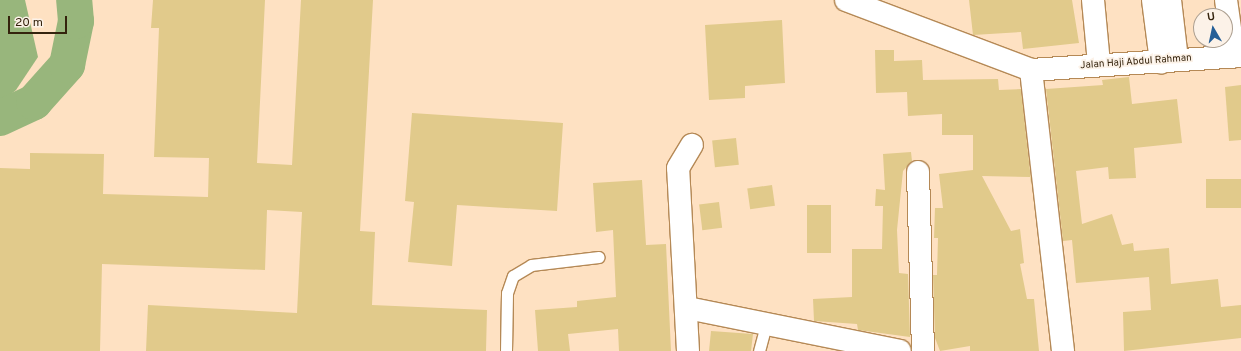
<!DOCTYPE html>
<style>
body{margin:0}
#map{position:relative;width:1241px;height:351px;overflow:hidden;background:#fee1c2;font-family:Overpass,sans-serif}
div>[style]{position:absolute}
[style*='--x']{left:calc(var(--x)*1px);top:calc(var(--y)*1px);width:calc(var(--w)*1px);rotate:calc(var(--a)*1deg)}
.water>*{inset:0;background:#98b67c}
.river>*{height:36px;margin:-18px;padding:0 18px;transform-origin:18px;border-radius:18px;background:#98b67c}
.building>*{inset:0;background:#e1ca8b;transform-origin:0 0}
.roads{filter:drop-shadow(1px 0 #b58956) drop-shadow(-1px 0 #b58956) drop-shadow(0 1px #b58956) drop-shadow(0 -1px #b58956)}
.service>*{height:11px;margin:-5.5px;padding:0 5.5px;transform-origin:5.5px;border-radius:5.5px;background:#fff}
.minor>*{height:22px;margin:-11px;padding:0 11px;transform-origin:11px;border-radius:11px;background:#fff}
span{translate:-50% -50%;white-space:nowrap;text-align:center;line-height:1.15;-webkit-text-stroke:3.5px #fcf2e8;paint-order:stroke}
.street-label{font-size:10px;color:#34230d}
.north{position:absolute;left:1193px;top:8px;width:40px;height:40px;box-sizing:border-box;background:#fcf2e8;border:1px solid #ac9f90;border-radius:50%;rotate:351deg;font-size:11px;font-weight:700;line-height:16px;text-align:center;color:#34230d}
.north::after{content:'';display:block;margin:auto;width:14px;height:18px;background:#255f97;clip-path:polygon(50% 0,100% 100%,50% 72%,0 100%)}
.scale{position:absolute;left:8px;top:16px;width:59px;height:18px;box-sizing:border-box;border:2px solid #34230d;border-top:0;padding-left:5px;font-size:12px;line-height:14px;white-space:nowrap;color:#34230d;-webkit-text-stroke:3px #fcf2e8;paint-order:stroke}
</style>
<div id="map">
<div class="water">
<div style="clip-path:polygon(0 0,25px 0,38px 57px,16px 90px,0 103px)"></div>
</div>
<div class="river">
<div style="--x:0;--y:118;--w:38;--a:-25"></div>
<div style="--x:34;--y:102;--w:50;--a:-48.3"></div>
<div style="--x:67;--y:65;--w:45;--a:-78.4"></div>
<div style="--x:76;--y:21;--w:21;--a:-95"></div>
</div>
<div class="building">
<div style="clip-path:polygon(153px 0,265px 0,257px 163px,292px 165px,301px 0,373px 0,360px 231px,375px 232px,372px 305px,487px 310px,486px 351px,146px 351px,148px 305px,297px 313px,302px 212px,267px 210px,265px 270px,102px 264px,100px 351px,0 351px,0 168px,30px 169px,30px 153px,104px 154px,103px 194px,208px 197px,209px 158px,154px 157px,159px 28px,151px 28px)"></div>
<div style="clip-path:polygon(969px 0,1072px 0,1079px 43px,1023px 49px,1021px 32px,973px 35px)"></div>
<div style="clip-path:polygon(782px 20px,785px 83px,745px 86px,745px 98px,709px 100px,705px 25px)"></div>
<div style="clip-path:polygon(875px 50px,894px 50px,894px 61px,922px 60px,923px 80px,998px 79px,999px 90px,1021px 89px,1032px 189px,1030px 177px,982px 176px,1011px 231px,1020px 229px,1024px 263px,1020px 264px,1027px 299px,1034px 299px,1039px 351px,970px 351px,970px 346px,940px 351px,935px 338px,933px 275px,937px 275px,938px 238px,934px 238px,935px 208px,943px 208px,939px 174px,973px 170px,973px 135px,942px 135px,942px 114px,908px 116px,907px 92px,876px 93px)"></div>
<div style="clip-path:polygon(1129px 77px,1132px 104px,1177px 99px,1182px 143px,1134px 148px,1136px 178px,1109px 179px,1108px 167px,1076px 171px,1082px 224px,1112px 214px,1122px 245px,1133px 243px,1134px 251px,1169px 248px,1171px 284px,1218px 279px,1221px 307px,1241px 305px,1241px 338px,1124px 351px,1123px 312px,1151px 310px,1149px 277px,1076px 283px,1072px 240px,1063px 241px,1046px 89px,1103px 85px,1102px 80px)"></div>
<div style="clip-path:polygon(1241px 85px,1241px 140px,1229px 141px,1225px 87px)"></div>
<div style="clip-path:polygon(412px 113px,563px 123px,557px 211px,457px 205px,452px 266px,408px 262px,414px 202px,405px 201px)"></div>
<div style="left:736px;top:138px;width:27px;height:24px;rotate:84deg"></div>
<div style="clip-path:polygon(911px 152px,912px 161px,903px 171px,897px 230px,899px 273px,908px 274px,910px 337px,858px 330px,857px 324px,814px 321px,813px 299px,852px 297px,852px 249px,882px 249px,883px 206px,875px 206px,876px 189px,885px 190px,883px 154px)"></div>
<div style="left:1241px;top:179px;width:29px;height:35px;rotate:90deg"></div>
<div style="clip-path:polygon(642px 180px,646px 245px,666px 244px,671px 351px,619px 351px,618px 329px,568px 334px,570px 351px,538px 351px,535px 310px,577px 307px,577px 301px,616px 297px,613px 230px,596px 232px,593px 183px)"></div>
<div style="left:772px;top:185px;width:21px;height:25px;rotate:82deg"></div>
<div style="left:719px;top:202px;width:26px;height:20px;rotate:83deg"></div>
<div style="left:807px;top:205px;width:24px;height:48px"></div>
<div style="clip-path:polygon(711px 331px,753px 334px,751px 351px,709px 351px)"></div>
</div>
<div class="roads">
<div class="service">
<div style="--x:506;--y:351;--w:58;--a:-89"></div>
<div style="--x:507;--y:293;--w:18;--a:-71"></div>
<div style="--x:513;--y:276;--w:21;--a:-31"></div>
<div style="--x:531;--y:265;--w:68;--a:-6.7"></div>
<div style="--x:759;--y:351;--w:27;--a:-75"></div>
</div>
<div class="minor">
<div style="--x:846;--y:0;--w:198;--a:20.7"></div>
<div style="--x:1031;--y:70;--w:210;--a:-3.8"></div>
<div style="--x:1093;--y:0;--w:64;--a:84.6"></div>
<div style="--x:1153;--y:0;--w:63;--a:82.6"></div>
<div style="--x:1170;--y:0;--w:60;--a:83.3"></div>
<div style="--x:1226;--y:0;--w:57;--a:81.9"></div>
<div style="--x:1031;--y:70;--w:283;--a:83.5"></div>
<div style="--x:918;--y:172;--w:179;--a:88.4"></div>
<div style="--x:687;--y:308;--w:217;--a:11.4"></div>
<div style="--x:688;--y:351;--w:183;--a:-93.1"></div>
<div style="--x:678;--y:168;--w:27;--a:-59"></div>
</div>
</div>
<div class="street-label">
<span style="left:1136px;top:62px;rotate:-4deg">Jalan Haji Abdul Rahman</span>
</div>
<div class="north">U</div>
<div class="scale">20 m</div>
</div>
